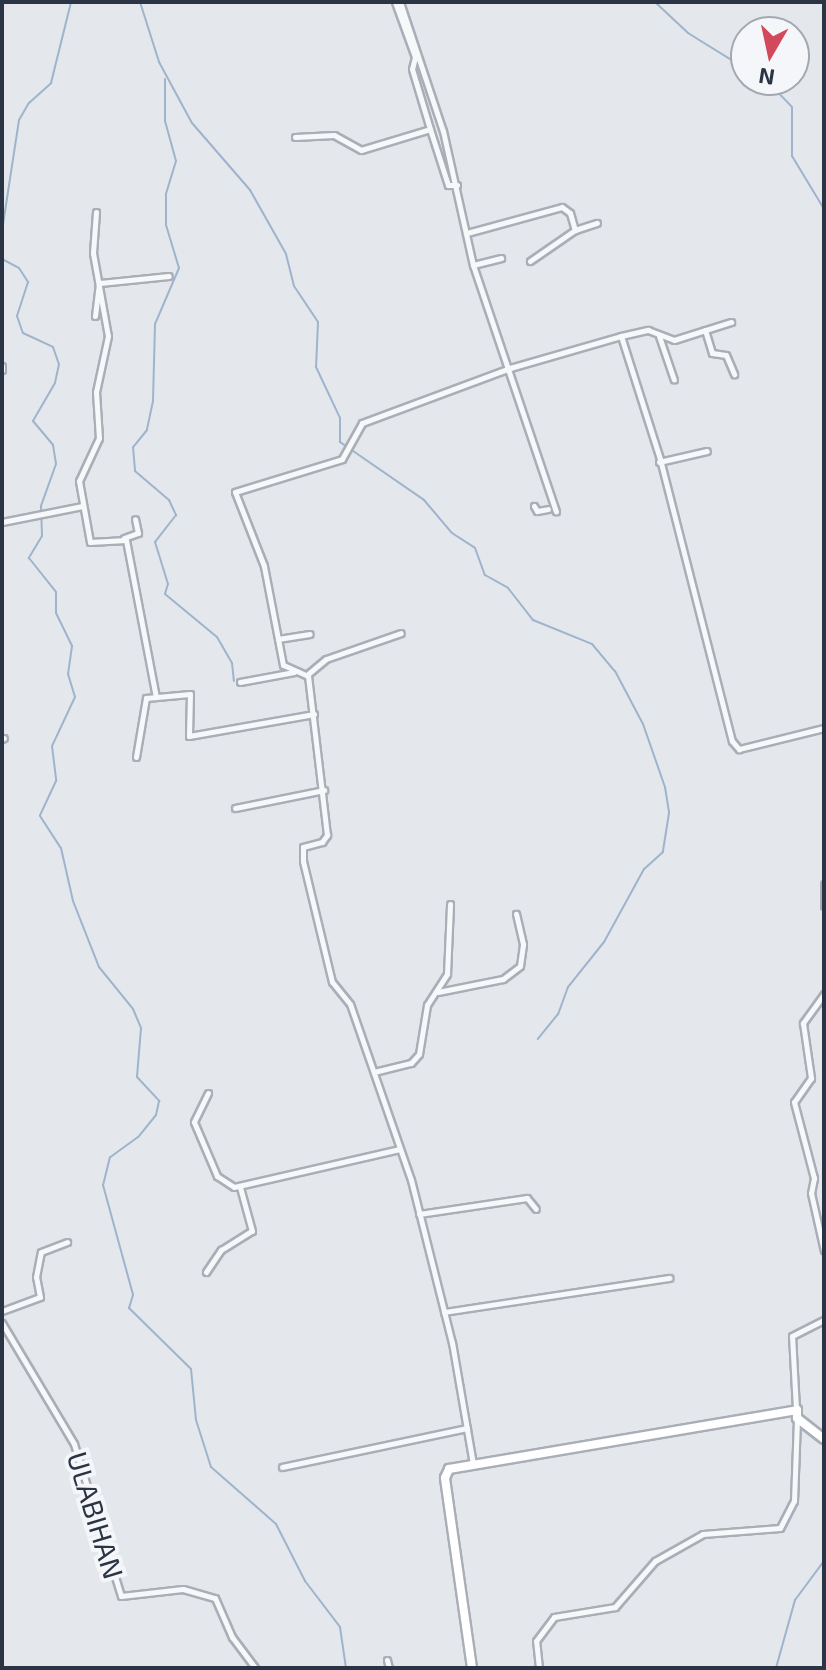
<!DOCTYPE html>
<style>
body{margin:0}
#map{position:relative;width:826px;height:1670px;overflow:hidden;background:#e4e7ec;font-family:"Exo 2",sans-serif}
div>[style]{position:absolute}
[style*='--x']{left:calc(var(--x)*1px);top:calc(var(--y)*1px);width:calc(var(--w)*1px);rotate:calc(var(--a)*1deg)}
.stream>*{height:2px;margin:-1px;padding:0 1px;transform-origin:1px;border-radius:1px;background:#9fb4cc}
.roads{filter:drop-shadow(2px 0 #a9aeb7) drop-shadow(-2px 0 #a9aeb7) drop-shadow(0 2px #a9aeb7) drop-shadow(0 -2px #a9aeb7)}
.street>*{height:5px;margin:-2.5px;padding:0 2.5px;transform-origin:2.5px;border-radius:2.5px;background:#f7f8fa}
.secondary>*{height:8px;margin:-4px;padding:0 4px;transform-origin:4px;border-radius:4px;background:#fff}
span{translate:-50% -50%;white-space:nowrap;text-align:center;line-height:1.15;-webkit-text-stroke:8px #f4f6f9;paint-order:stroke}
.street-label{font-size:28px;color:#2b3445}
.frame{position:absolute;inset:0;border:4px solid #2b3445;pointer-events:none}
.north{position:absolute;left:730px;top:16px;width:80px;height:80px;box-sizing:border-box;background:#f4f6f9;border:2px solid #a4a8b1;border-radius:50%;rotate:189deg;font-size:22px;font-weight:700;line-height:32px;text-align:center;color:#2b3445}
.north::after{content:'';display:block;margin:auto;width:28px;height:36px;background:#d1495b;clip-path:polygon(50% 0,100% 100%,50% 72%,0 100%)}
</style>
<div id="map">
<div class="stream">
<div style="--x:140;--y:2;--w:63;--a:72.4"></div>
<div style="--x:159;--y:62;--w:69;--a:61.6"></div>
<div style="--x:192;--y:123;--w:89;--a:49.1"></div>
<div style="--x:250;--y:190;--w:73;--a:60.6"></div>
<div style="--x:286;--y:254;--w:33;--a:76"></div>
<div style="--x:294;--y:286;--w:43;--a:56.3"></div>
<div style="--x:318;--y:322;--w:45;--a:92.5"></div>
<div style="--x:316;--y:367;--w:56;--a:64.8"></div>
<div style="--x:340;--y:418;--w:24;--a:90"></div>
<div style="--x:340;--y:442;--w:102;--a:34.6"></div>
<div style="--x:424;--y:500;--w:43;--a:49.7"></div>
<div style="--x:452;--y:533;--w:27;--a:33"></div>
<div style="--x:475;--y:548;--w:29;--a:70"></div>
<div style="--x:485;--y:575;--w:26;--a:29"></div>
<div style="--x:508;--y:588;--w:41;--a:52"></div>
<div style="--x:533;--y:620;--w:64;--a:22.1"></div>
<div style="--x:592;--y:644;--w:35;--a:50"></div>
<div style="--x:615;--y:671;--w:60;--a:62.2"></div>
<div style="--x:643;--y:724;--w:67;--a:70.8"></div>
<div style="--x:665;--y:787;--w:26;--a:81"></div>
<div style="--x:669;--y:813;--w:39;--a:99"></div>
<div style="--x:663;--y:852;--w:25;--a:138"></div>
<div style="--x:644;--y:869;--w:83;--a:118.7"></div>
<div style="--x:604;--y:942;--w:58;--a:128.7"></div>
<div style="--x:568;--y:987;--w:29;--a:110"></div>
<div style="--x:558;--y:1014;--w:32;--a:129"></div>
<div style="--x:655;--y:2;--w:45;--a:43.2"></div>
<div style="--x:688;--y:33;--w:68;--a:31.8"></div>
<div style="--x:165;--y:79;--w:42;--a:90"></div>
<div style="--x:165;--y:121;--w:41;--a:74.6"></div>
<div style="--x:176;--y:161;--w:34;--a:107"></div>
<div style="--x:166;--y:194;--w:31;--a:90"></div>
<div style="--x:166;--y:225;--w:45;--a:73.2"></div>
<div style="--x:179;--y:268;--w:61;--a:113.2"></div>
<div style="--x:155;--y:324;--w:77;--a:91.5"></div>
<div style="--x:153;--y:401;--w:30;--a:102"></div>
<div style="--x:147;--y:430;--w:22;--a:129"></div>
<div style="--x:133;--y:447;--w:24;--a:85"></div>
<div style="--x:135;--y:471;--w:45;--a:40.5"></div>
<div style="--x:169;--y:500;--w:17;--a:65"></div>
<div style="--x:176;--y:515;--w:34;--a:128"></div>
<div style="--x:155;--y:542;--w:44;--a:72.8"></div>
<div style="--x:168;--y:584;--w:10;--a:107"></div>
<div style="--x:165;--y:594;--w:67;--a:39.6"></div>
<div style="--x:217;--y:637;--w:30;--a:60"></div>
<div style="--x:232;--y:663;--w:18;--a:84"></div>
<div style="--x:766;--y:80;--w:37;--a:46"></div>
<div style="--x:792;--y:107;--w:49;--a:90"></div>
<div style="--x:792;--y:156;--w:62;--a:58.9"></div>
<div style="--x:2;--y:231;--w:112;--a:-81.3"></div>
<div style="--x:19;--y:120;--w:20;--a:-60"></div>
<div style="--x:29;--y:103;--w:30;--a:-42"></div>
<div style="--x:51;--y:83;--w:83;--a:-76.1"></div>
<div style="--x:2;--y:259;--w:19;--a:28"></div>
<div style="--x:19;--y:268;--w:17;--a:57"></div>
<div style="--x:28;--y:282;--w:36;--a:108"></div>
<div style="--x:17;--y:316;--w:18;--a:71"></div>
<div style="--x:23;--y:333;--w:33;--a:25"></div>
<div style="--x:53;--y:347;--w:18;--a:71"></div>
<div style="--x:59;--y:364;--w:19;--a:102"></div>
<div style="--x:55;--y:383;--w:44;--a:120.1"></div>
<div style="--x:33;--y:421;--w:31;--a:50"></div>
<div style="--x:53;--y:445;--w:19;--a:81"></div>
<div style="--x:56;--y:464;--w:45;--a:109.7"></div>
<div style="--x:41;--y:506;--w:30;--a:88"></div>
<div style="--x:42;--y:536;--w:26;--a:121"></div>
<div style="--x:29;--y:558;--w:43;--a:51.5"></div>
<div style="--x:56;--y:592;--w:21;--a:90"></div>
<div style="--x:56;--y:613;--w:37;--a:64"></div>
<div style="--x:72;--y:646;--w:28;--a:98"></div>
<div style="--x:68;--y:674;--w:24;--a:73"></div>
<div style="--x:75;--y:697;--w:54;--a:115.1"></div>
<div style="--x:52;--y:746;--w:35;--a:83"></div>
<div style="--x:56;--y:781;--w:38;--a:115"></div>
<div style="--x:40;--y:816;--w:38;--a:57"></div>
<div style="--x:61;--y:848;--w:54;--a:77.2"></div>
<div style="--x:73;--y:901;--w:71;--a:68.5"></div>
<div style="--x:99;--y:967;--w:54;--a:51"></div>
<div style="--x:133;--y:1009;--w:21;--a:67"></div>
<div style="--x:141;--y:1028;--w:49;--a:94.7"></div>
<div style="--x:137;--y:1077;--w:33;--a:47"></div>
<div style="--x:159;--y:1101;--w:14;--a:102"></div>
<div style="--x:156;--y:1115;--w:28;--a:129"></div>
<div style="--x:138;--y:1137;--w:34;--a:144"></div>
<div style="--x:110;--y:1157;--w:29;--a:104"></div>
<div style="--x:103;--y:1185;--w:114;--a:74.7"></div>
<div style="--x:133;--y:1295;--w:14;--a:107"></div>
<div style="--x:129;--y:1308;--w:87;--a:44.5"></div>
<div style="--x:191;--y:1369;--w:51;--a:84.4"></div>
<div style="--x:196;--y:1420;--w:49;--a:72.3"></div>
<div style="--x:211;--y:1467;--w:86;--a:41.2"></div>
<div style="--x:276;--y:1524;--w:64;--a:63"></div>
<div style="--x:305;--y:1581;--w:58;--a:52.7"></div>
<div style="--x:340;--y:1627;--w:41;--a:81.7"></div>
<div style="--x:776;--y:1668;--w:71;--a:-74.4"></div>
<div style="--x:795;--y:1600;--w:49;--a:-53.4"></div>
</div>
<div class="roads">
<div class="street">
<div style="--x:395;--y:2;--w:59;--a:70"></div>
<div style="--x:415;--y:57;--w:12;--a:104"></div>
<div style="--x:412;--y:69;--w:63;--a:73.3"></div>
<div style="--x:400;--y:2;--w:136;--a:71.6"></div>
<div style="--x:443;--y:131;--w:137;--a:77.4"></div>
<div style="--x:473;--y:265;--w:260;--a:71.4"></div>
<div style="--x:295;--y:137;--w:39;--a:-3"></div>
<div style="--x:334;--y:135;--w:31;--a:29"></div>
<div style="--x:361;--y:150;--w:72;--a:-16.9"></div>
<div style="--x:430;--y:129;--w:59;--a:72.2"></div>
<div style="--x:448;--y:185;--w:9;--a:0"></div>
<div style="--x:96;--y:212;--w:41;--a:94.2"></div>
<div style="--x:93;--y:253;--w:84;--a:79.8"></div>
<div style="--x:108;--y:336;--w:57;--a:102.1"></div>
<div style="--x:96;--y:392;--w:46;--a:86.3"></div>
<div style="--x:99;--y:438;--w:47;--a:114.9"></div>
<div style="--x:79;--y:481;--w:62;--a:79.8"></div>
<div style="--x:90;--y:542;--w:36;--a:-3"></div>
<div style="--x:126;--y:540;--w:160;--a:79.2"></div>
<div style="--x:467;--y:233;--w:98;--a:-15.3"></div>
<div style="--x:562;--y:207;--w:10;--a:37"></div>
<div style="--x:570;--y:213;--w:18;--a:74"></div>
<div style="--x:575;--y:230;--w:23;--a:-18"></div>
<div style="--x:530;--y:261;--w:55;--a:-34.6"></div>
<div style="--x:473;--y:265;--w:29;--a:-14"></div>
<div style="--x:100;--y:283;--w:69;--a:-5.8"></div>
<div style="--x:95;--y:316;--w:34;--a:-83"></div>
<div style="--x:705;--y:330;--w:24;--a:73"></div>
<div style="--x:712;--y:353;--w:14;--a:8"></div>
<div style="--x:726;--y:355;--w:21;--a:67"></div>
<div style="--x:621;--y:336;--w:129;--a:72.4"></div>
<div style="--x:660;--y:459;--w:291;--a:75.7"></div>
<div style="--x:732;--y:741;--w:11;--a:49"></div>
<div style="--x:739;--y:749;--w:88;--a:-13.9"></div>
<div style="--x:659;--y:336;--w:46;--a:71.2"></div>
<div style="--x:2;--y:366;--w:4;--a:90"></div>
<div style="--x:659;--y:462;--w:49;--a:-12.9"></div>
<div style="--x:534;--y:506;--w:6;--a:59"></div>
<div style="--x:537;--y:511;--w:11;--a:-10"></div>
<div style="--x:2;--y:522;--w:82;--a:-11.3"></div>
<div style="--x:124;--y:538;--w:15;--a:-20"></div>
<div style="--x:138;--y:533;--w:14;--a:-102"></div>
<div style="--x:278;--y:639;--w:32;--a:-9"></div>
<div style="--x:308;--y:674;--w:23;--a:-40"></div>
<div style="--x:326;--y:659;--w:79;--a:-19.1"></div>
<div style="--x:240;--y:682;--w:55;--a:-10.5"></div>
<div style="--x:2;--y:739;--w:2;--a:-27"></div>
<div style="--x:136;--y:757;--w:60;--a:-80.4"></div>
<div style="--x:146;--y:698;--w:44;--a:-5.2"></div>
<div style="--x:190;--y:694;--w:42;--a:91.4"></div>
<div style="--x:189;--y:736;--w:127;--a:-10"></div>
<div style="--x:235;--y:808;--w:91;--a:-11.4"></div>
<div style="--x:824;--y:884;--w:22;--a:90"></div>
<div style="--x:438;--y:992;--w:66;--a:-11.3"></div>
<div style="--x:503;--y:979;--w:21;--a:-37"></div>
<div style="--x:520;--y:966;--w:22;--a:-82"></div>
<div style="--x:523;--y:944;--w:31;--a:-103"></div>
<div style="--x:824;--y:994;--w:36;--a:126"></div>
<div style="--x:803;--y:1023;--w:56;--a:81.7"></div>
<div style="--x:811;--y:1078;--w:29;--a:125"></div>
<div style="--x:794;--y:1102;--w:79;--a:75.3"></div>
<div style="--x:814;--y:1178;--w:15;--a:101"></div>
<div style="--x:811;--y:1193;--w:59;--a:77.4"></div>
<div style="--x:374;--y:1072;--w:38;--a:-14"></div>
<div style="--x:411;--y:1063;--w:12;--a:-48"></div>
<div style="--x:419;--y:1054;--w:50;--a:-80.7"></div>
<div style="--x:427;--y:1005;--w:37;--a:-57"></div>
<div style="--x:447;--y:974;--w:70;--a:-87.5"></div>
<div style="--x:208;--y:1093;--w:32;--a:116"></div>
<div style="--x:194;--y:1122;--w:59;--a:66.9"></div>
<div style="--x:217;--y:1176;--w:20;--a:33"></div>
<div style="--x:234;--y:1187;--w:170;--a:-12.9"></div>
<div style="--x:419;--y:1214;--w:109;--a:-8.4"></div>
<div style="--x:527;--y:1198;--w:14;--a:51"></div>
<div style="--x:206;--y:1272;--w:27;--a:-56"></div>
<div style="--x:221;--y:1250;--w:36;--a:-32"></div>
<div style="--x:252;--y:1231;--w:46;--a:-105.3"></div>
<div style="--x:2;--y:1311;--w:40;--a:-20.2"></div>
<div style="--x:40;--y:1297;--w:20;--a:-101"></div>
<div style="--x:36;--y:1277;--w:25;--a:-79"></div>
<div style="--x:41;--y:1252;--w:28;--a:-21"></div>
<div style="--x:444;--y:1312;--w:228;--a:-8.6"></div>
<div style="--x:2;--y:1323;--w:141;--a:59.2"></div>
<div style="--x:74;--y:1444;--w:159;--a:72.8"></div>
<div style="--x:121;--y:1596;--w:62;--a:-6.4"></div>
<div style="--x:183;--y:1589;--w:33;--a:16"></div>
<div style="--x:215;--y:1598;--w:43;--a:66.4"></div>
<div style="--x:232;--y:1637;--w:39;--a:53"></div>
<div style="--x:796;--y:1409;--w:73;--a:-93.1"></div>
<div style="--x:792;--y:1336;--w:36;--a:-27"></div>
<div style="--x:473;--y:1464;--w:123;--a:-99.8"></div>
<div style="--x:452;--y:1343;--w:168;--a:-104.1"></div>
<div style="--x:411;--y:1180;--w:186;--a:-109.1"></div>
<div style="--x:350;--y:1004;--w:28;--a:-129"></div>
<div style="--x:332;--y:982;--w:124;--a:-103.5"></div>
<div style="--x:303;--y:861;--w:14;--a:-90"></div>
<div style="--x:303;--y:847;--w:20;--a:-15"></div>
<div style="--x:322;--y:842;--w:9;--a:-54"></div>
<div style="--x:327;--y:835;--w:160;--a:-96.8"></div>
<div style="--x:308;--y:676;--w:27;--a:-156"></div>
<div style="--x:283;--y:665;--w:101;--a:-100.9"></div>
<div style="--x:264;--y:566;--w:79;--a:-111.4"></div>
<div style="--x:235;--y:492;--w:112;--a:-17.1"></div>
<div style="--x:342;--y:459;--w:41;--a:-60.9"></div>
<div style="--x:362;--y:423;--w:158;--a:-20.4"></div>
<div style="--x:510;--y:368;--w:116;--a:-16.1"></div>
<div style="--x:621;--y:336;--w:28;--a:-13"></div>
<div style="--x:648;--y:330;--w:28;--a:21"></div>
<div style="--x:674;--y:340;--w:60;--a:-17.5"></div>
<div style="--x:282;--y:1467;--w:189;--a:-11.9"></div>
<div style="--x:387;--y:1660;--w:8;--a:76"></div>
<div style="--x:539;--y:1668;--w:27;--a:-96"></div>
<div style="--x:536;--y:1641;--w:30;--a:-53"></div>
<div style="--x:554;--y:1617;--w:62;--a:-9.3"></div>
<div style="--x:615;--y:1607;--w:61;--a:-49"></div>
<div style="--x:655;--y:1561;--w:55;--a:-29.4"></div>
<div style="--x:703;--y:1534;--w:77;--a:-4.5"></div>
<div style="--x:780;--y:1528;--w:30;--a:-63"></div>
<div style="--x:794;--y:1501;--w:82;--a:-87.9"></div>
</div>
<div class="secondary">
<div style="--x:472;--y:1668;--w:192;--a:-98.1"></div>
<div style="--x:445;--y:1478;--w:10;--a:-66"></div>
<div style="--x:449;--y:1469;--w:353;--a:-9.6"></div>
<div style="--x:797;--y:1410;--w:8;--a:90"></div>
<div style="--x:797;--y:1418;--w:34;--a:38"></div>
</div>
</div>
<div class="street-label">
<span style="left:96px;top:1515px;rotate:73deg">ULABIHAN</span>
</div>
<div class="frame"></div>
<div class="north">N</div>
</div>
